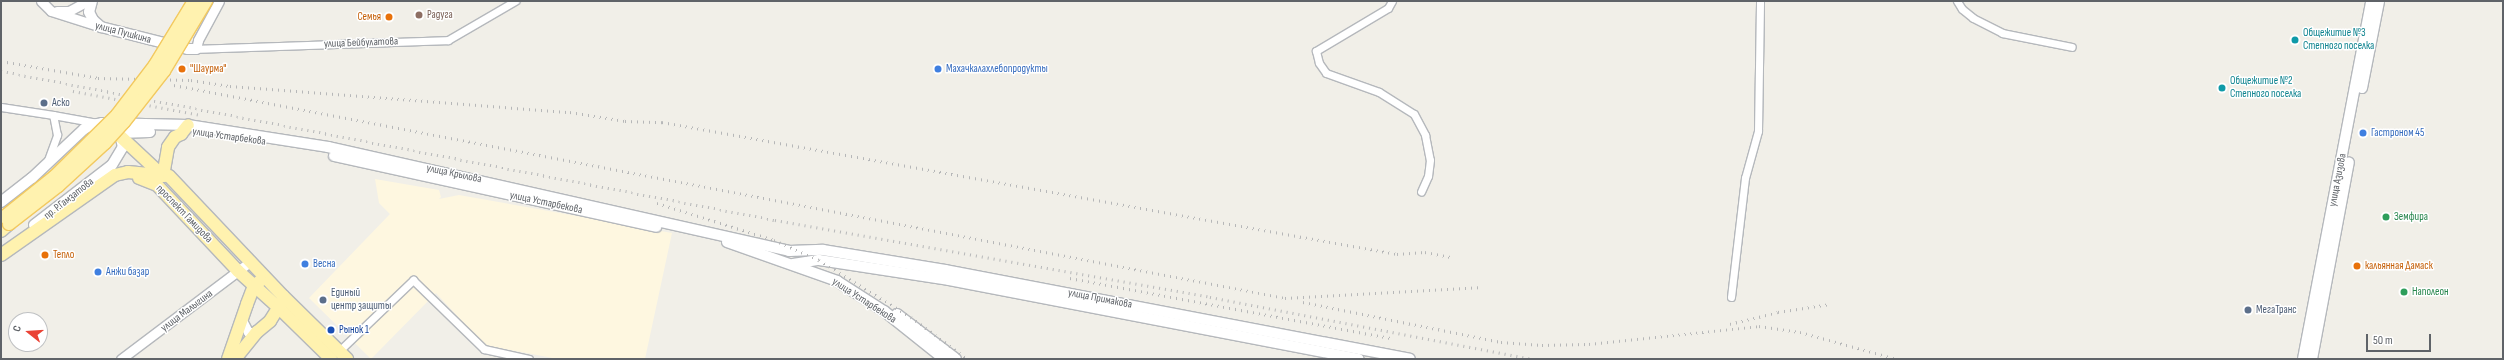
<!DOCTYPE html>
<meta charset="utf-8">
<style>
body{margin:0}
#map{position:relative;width:2504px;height:360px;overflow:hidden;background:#f1efe8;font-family:"Sofia Sans Condensed",sans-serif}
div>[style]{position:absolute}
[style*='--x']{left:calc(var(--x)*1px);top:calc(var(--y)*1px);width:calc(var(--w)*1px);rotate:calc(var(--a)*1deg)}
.commercial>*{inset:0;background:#fef7e0}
.roads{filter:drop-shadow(1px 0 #b5b8bc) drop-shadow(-1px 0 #b5b8bc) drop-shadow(0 1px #b5b8bc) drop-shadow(0 -1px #b5b8bc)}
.minor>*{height:7px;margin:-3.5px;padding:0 3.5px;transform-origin:3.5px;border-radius:3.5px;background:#fff}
.tertiary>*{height:9px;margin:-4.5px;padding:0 4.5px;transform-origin:4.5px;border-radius:4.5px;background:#fff}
.secondary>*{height:10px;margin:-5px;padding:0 5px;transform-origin:5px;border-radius:5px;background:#fff}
.primary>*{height:12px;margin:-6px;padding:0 6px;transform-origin:6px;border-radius:6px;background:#fff2af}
.rail>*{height:2.5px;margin-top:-1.25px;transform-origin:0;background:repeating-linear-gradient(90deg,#b6b7b8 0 1px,transparent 0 6px)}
.bridges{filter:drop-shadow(1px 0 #f2c960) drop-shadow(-1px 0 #f2c960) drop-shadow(0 1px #f2c960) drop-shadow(0 -1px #f2c960)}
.primary-bridge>*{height:12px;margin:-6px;padding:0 6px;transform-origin:6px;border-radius:6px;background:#fff2af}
.dots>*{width:11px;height:11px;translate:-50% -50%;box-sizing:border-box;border:2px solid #fff;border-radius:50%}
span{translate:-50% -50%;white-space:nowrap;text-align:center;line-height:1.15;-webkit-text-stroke:3px #fff;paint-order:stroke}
.education-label{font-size:11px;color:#785e54}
.left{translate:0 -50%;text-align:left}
.food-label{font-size:11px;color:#c56008}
.right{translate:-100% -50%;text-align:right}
.street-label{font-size:11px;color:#5f6368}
.culture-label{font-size:11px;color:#0d838f}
.shop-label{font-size:11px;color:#366cbe}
.service-label{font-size:11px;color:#4e5e75}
.leisure-label{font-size:11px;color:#27864d}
.transit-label{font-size:11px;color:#164399}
.frame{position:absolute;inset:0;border:2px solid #5f6368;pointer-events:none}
.north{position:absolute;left:8px;top:312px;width:40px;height:40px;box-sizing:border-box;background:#fff;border:1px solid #bfc1c3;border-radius:50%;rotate:287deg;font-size:11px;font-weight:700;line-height:16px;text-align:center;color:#5f6368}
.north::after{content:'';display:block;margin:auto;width:14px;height:18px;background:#ea4335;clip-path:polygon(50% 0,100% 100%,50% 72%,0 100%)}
.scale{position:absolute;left:2366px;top:334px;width:65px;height:18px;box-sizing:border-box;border:2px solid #5f6368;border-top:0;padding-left:5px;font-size:12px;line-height:14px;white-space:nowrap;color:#5f6368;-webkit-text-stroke:3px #fff;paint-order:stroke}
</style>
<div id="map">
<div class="commercial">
<div style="clip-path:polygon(375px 179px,439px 190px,441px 197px,439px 199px,459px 195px,672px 233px,645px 359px,558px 359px,484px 345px,436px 293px,371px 359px,309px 298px,390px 214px,379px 203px)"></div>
</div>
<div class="roads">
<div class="minor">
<div style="--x:1392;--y:1;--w:8;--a:120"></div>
<div style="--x:1388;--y:8;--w:84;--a:149.2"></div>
<div style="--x:1316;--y:51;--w:12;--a:76"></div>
<div style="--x:1319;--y:63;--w:12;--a:55"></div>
<div style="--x:1326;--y:73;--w:56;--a:19.7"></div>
<div style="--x:1379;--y:92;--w:41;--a:32.2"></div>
<div style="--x:1414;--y:114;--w:24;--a:62"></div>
<div style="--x:1425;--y:135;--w:25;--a:79"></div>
<div style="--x:1430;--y:160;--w:16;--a:97"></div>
<div style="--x:1428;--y:176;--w:17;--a:114"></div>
<div style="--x:1957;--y:1;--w:9;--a:58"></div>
<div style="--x:1962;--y:9;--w:14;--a:39"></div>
<div style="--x:1973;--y:18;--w:33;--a:27"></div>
<div style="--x:2002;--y:33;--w:71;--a:11.3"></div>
<div style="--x:196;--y:49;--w:252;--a:-2"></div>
<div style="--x:448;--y:40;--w:78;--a:-30.2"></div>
<div style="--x:1;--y:107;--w:53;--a:8.7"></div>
<div style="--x:48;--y:160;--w:27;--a:-70"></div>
<div style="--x:57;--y:135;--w:20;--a:-101"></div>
<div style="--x:53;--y:115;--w:45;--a:10.3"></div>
<div style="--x:1731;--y:297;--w:120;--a:-83.3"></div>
<div style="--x:1745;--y:178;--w:49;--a:-74.5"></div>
<div style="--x:1758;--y:131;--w:130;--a:-89.1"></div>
<div style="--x:339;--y:351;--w:103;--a:-43.8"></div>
<div style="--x:413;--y:280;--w:99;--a:44.2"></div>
<div style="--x:484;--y:349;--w:46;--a:12.5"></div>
</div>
<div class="tertiary">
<div style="--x:41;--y:1;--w:14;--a:45"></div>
<div style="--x:51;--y:11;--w:52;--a:17.7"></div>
<div style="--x:57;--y:11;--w:12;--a:0"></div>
<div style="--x:69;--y:11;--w:19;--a:-28"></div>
<div style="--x:196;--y:49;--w:9;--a:-77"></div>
<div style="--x:198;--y:40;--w:44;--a:-61.7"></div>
<div style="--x:242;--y:320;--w:13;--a:63"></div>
<div style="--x:248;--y:332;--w:9;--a:0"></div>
<div style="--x:121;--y:359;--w:163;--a:-37"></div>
</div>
<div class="secondary">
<div style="--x:92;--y:1;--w:11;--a:105"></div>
<div style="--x:89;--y:12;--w:9;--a:63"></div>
<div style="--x:93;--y:20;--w:11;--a:41"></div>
<div style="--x:101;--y:27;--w:90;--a:14.2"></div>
<div style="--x:188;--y:49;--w:8;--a:0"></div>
<div style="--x:2362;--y:88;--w:89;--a:-78.9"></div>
<div style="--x:118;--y:133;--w:32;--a:-2"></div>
<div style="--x:334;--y:156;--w:330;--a:12.4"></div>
<div style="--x:1;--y:202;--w:39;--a:-38"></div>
<div style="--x:32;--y:178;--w:71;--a:-43.3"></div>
<div style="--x:84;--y:129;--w:9;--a:-27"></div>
<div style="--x:92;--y:125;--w:10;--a:-11"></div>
<div style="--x:102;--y:123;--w:86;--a:1.3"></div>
<div style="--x:188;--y:125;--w:142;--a:8.9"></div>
<div style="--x:328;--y:147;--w:473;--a:12.7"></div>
<div style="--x:789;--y:251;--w:34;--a:-2"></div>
<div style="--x:823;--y:250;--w:124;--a:9.3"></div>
<div style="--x:945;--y:270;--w:473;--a:10.8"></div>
<div style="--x:34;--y:225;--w:98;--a:-37.6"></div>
<div style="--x:112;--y:165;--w:21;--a:-59"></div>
<div style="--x:123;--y:147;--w:12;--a:-104"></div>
<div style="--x:727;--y:242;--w:117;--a:19.5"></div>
<div style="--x:837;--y:281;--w:56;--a:32.6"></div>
<div style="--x:884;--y:311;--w:77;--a:38.7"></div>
<div style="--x:793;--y:264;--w:26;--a:-9"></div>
<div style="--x:819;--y:260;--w:132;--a:8.7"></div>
<div style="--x:949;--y:280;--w:417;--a:10.9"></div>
<div style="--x:897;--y:314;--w:74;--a:37.3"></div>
<div style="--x:2303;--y:359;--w:364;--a:-79.2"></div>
<div style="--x:2312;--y:359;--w:200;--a:-79.4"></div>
</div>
<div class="primary">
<div style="--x:121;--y:137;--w:57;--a:42.9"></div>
<div style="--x:163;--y:176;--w:29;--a:-80"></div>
<div style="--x:168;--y:147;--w:12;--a:-55"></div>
<div style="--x:175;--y:137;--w:7;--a:-27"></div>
<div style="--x:181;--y:134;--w:11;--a:-52"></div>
<div style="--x:139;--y:178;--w:19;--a:21"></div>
<div style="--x:157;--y:185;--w:118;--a:46.7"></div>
<div style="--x:238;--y:271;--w:55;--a:42.1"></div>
<div style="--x:279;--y:308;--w:73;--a:44.4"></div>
<div style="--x:1;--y:231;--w:11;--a:-41"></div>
<div style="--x:1;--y:255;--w:139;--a:-35.1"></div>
<div style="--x:115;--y:175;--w:13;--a:-13"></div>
<div style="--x:128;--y:172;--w:41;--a:5.6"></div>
<div style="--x:169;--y:176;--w:166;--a:46.5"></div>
<div style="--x:283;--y:296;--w:90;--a:44.5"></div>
<div style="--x:228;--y:359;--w:58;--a:-70.9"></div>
<div style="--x:247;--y:304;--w:19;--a:-69"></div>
<div style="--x:254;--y:286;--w:8;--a:-40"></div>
<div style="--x:235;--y:359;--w:35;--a:-51"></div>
<div style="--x:257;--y:332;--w:17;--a:-40"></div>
<div style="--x:270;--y:321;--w:22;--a:-58"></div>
</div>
</div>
<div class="rail">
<div style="--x:1;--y:61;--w:98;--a:9.9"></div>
<div style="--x:98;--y:78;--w:93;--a:1.2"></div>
<div style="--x:191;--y:80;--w:39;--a:9"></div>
<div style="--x:230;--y:86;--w:341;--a:4.4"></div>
<div style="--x:570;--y:112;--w:56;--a:9.3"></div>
<div style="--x:625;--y:121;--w:37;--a:2"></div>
<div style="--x:662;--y:122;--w:747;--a:10.18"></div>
<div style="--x:1397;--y:254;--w:28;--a:-4"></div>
<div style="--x:1425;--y:252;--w:26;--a:11"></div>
<div style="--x:1;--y:71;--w:788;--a:10.9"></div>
<div style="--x:775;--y:220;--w:442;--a:10"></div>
<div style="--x:1210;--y:297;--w:327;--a:10.9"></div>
<div style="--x:174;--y:85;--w:1131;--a:10.85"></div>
<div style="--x:1285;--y:298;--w:194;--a:-3.2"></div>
<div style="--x:73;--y:91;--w:130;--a:10.6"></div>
<div style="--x:657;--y:203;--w:123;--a:17.5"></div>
<div style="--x:774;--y:240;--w:49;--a:24"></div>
<div style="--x:819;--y:260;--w:108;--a:31.8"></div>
<div style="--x:911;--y:317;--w:71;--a:36.4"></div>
<div style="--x:1070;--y:278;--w:326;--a:10.6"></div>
<div style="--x:1303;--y:302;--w:202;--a:11.4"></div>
<div style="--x:1501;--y:342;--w:41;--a:4.2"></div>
<div style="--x:1542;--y:345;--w:47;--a:-1.2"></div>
<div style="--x:1589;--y:344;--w:171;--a:-6"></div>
<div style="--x:1759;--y:326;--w:41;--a:8.3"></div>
<div style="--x:1800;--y:332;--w:101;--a:15.6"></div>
<div style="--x:1730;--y:324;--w:49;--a:-14"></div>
<div style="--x:1778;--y:312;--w:53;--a:-8.7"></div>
</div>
<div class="bridges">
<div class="primary-bridge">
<div style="--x:4;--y:217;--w:64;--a:-38.7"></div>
<div style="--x:54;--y:177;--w:88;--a:-44.5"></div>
<div style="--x:117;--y:115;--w:63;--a:-52.8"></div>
<div style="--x:155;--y:65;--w:75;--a:-58.6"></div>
<div style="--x:9;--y:224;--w:62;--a:-37.8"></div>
<div style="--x:58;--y:186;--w:64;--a:-42.5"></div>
<div style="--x:105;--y:143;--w:28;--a:-48"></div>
<div style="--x:124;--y:122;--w:65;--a:-51.9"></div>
<div style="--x:164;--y:71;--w:82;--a:-59"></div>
</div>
</div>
<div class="dots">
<div style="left:419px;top:15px;background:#8d6e63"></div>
<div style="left:389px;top:17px;background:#e8710a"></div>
<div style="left:2295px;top:40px;background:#0f9aa8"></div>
<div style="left:182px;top:69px;background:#e8710a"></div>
<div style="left:938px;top:69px;background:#3f7fe0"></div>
<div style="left:2222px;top:88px;background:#0f9aa8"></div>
<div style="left:44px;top:103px;background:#5c6f8a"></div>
<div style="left:2363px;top:133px;background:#3f7fe0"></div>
<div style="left:2386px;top:217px;background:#2e9e5b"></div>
<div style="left:45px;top:255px;background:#e8710a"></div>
<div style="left:305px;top:264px;background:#3f7fe0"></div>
<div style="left:2357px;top:266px;background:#e8710a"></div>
<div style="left:98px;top:272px;background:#3f7fe0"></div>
<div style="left:2404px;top:292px;background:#2e9e5b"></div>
<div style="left:323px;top:300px;background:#5c6f8a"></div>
<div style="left:2248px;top:310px;background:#5c6f8a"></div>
<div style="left:331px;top:330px;background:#1a4fb4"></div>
</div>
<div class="education-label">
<span class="left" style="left:427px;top:15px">Радуга</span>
</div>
<div class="food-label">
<span class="right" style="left:381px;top:17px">Семья</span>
<span class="left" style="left:190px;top:69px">"Шаурма"</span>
<span class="left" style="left:53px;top:255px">Тепло</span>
<span class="left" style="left:2365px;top:266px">кальянная Дамаск</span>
</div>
<div class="street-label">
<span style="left:123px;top:33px;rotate:15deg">улица Пушкина</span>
<span style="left:361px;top:43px;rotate:-2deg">улица Бейбулатова</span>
<span style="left:229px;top:137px;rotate:8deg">улица Устарбекова</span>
<span style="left:454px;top:174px;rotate:12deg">улица Крылова</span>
<span style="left:2338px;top:180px;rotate:-79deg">улица Азизова</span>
<span style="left:69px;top:199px;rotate:-38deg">пр. Р.Гамзатова</span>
<span style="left:546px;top:203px;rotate:12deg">улица Устарбекова</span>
<span style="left:184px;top:214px;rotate:46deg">проспект Гамидова</span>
<span style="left:1100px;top:299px;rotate:11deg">улица Примакова</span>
<span style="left:864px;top:301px;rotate:33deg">улица Устарбекова</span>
<span style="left:187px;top:311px;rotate:-37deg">улица Малыгина</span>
</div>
<div class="culture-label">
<span class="left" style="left:2303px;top:40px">Общежитие №3<br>Степного поселка</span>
<span class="left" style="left:2230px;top:88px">Общежитие №2<br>Степного поселка</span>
</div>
<div class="shop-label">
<span class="left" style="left:946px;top:69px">Махачкалахлебопродукты</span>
<span class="left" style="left:2371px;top:133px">Гастроном 45</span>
<span class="left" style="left:313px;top:264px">Весна</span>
<span class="left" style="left:106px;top:272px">Анжи базар</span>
</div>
<div class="service-label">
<span class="left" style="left:52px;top:103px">Аско</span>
<span class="left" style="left:331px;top:300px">Единый<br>центр защиты</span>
<span class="left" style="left:2256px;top:310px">МегаТранс</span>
</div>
<div class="leisure-label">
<span class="left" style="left:2394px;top:217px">Земфира</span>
<span class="left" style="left:2412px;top:292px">Наполеон</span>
</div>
<div class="transit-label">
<span class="left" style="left:339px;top:330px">Рынок 1</span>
</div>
<div class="frame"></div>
<div class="north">С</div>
<div class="scale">50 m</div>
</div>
